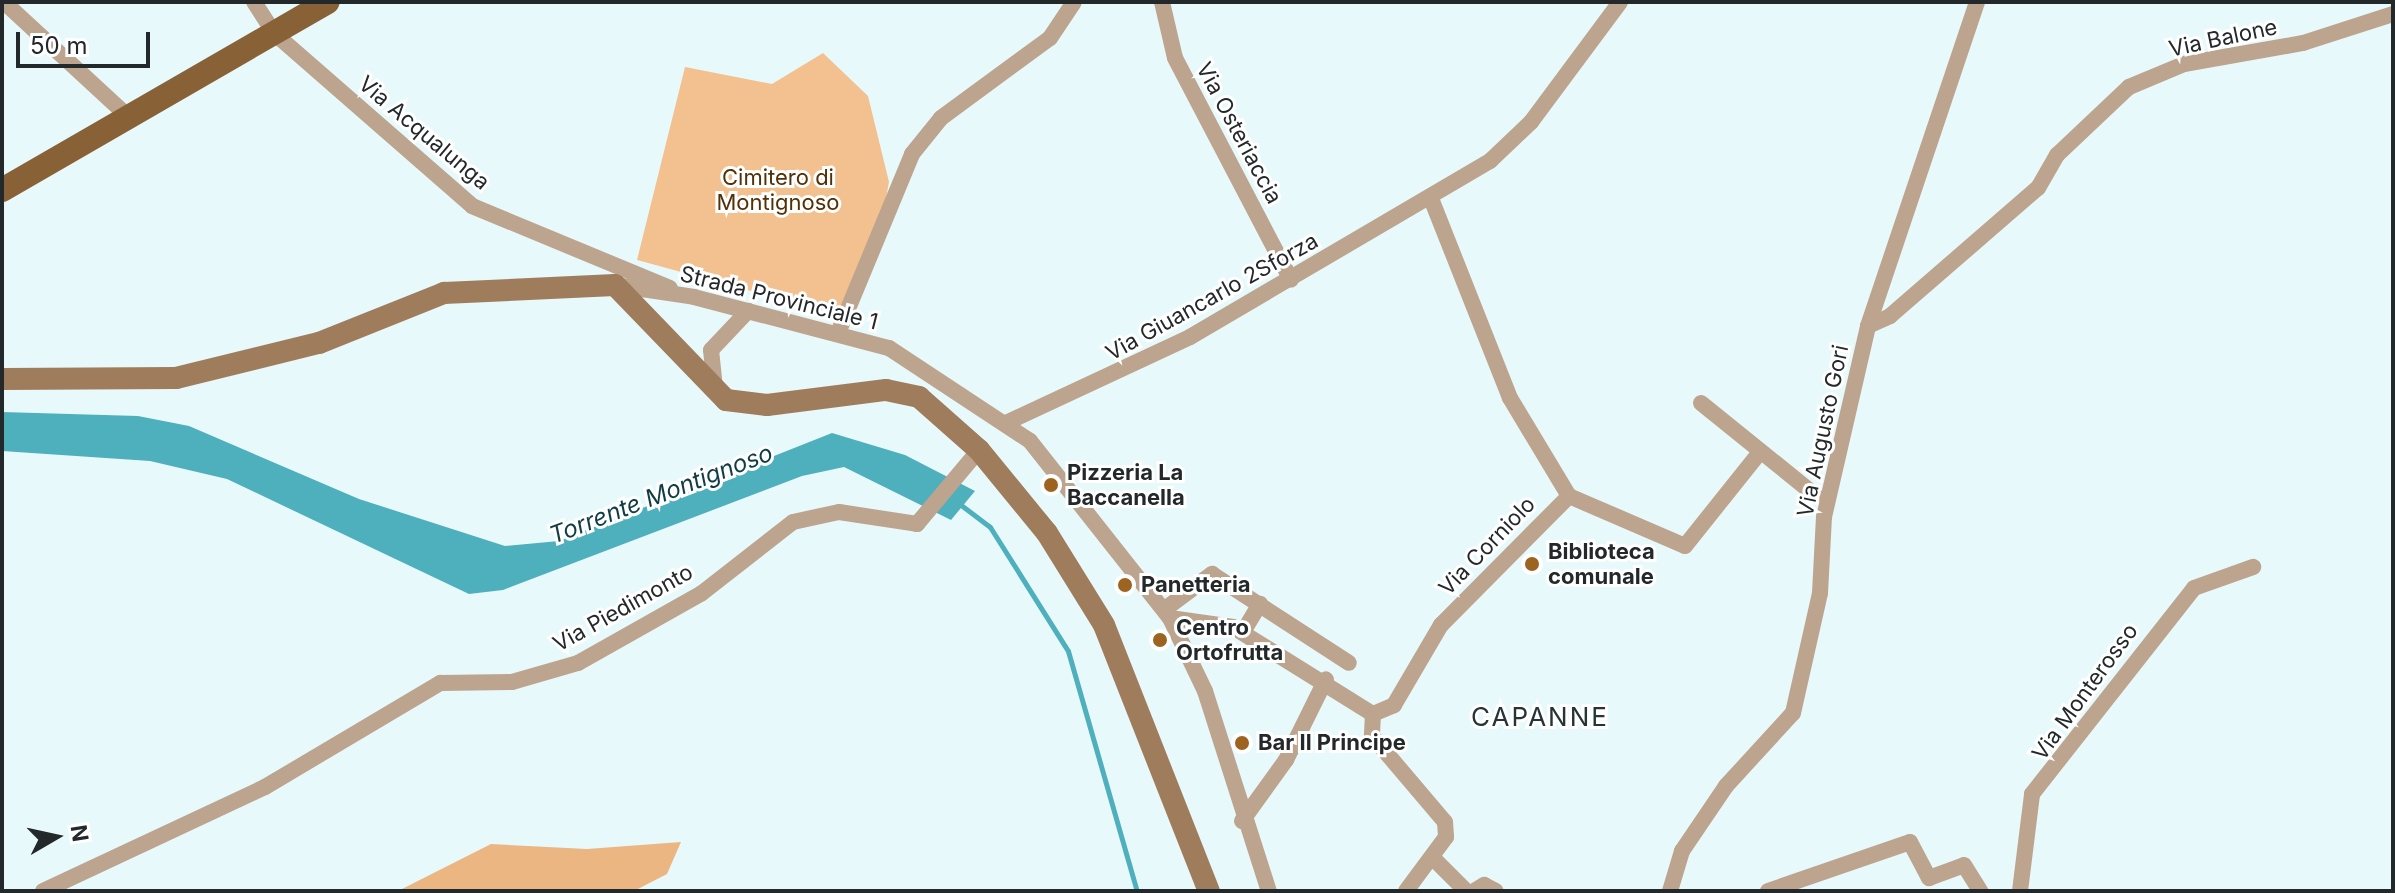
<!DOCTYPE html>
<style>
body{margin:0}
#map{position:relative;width:2395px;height:893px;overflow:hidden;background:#e8f9fb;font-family:Inter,sans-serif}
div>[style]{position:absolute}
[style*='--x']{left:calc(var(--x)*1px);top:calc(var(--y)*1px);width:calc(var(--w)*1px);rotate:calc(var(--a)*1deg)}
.green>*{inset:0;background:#f3c190}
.forest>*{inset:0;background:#ebb681}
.water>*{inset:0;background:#4fb0bd}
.stream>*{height:5px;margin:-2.5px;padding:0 2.5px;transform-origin:2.5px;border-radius:2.5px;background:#4fb0bd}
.street>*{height:16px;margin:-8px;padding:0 8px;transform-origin:8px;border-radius:8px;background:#bca48e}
.secondary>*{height:22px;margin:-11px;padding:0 11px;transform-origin:11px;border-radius:11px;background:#9f7d5c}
.primary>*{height:24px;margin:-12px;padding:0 12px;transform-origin:12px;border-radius:12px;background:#896137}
.dots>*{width:22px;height:22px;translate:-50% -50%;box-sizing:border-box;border:4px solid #fff;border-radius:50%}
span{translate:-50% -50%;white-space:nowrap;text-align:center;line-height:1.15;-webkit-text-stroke:6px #fff;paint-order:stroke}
.street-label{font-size:22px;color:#23292a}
.park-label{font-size:22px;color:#533005}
.poi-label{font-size:22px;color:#23292a;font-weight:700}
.left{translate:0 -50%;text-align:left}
.water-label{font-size:24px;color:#0f3d43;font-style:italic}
.quarter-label{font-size:26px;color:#263436;letter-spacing:2px}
.frame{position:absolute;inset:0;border:4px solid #23292a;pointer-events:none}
.north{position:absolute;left:16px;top:797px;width:80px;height:80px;-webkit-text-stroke:6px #fff;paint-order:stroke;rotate:81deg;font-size:22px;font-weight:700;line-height:32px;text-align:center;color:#23292a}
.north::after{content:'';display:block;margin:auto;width:28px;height:36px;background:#23292a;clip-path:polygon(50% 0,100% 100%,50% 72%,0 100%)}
.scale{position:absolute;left:16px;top:32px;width:134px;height:36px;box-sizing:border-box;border:4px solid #23292a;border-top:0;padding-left:10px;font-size:24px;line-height:28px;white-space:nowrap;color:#23292a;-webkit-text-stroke:6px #fff;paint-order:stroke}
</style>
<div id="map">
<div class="green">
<div style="clip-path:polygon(823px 53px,868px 96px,889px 182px,878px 241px,839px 315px,637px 260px,685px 67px,772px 84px)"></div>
</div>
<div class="forest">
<div style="clip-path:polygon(681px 842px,667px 874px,634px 891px,398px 891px,491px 844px,587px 849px)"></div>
</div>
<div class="water">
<div style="clip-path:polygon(2px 412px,138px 416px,189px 426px,359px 499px,505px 546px,559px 541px,832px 433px,905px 455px,975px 491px,951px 520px,844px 467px,802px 476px,503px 590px,469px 594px,227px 479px,150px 461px,2px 451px)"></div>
</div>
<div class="stream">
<div style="--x:957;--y:502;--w:41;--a:37.1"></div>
<div style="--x:990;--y:527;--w:146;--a:57.8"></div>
<div style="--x:1068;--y:651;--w:250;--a:74"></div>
</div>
<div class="street">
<div style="--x:4;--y:2;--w:173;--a:42.7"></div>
<div style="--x:254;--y:2;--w:37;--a:57"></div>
<div style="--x:274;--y:33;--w:263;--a:41.1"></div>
<div style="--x:472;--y:206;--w:214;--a:22.5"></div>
<div style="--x:1162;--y:2;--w:57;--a:76.9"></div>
<div style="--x:1175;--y:58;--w:250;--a:62.4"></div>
<div style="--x:1432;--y:201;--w:212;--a:68.4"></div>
<div style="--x:1510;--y:398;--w:114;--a:59"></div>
<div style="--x:615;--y:285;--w:80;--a:8.6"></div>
<div style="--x:694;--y:297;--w:202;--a:14.7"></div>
<div style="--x:889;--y:348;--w:169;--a:33.4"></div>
<div style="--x:1030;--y:441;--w:226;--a:51.7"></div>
<div style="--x:1170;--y:618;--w:81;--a:64.4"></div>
<div style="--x:1205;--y:691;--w:210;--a:72.3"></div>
<div style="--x:1868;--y:326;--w:24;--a:-24"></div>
<div style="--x:1890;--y:316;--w:196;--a:-40.9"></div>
<div style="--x:2038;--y:188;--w:38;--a:-60"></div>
<div style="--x:2057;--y:155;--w:99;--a:-43.4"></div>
<div style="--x:2129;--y:87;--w:60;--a:-22.7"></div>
<div style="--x:2184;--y:64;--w:121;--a:-10"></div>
<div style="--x:2303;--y:43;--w:95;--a:-17.9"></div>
<div style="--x:838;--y:333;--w:194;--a:-67.5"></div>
<div style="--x:912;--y:154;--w:46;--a:-51.1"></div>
<div style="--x:941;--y:118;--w:135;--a:-36.3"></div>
<div style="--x:1050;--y:38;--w:43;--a:-56.3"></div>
<div style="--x:715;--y:388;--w:38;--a:-96"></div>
<div style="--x:711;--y:350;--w:54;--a:-46.5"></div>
<div style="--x:1701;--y:403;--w:146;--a:38.9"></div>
<div style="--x:1008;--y:422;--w:201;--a:-25"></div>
<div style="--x:1190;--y:337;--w:348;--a:-30.4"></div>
<div style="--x:1490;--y:161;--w:57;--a:-43.6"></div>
<div style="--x:1531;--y:122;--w:149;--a:-53.4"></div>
<div style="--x:1569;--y:496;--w:126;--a:23.3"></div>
<div style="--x:1685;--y:546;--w:120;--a:-51.4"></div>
<div style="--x:1165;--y:609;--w:59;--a:-36.7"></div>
<div style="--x:1212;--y:574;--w:163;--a:33"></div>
<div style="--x:1170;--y:618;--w:64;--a:8.1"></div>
<div style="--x:1233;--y:627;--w:165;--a:31.9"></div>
<div style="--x:1243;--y:632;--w:33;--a:-59"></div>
<div style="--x:1373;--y:714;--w:23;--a:-23"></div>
<div style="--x:1394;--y:705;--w:93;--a:-59.6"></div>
<div style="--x:1441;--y:625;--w:182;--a:-45.2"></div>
<div style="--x:1373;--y:714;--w:22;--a:93"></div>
<div style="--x:1372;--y:736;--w:113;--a:49.7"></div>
<div style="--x:1445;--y:822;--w:15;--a:86"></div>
<div style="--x:1446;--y:837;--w:67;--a:126.5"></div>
<div style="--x:1242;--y:821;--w:75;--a:-54.2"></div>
<div style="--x:1286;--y:760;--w:90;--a:-63.7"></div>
<div style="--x:1433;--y:858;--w:47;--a:45"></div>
<div style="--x:43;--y:891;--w:245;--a:-25.1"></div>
<div style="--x:265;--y:787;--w:204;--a:-30.7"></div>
<div style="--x:440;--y:683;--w:72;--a:-0.8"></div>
<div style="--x:512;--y:682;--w:69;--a:-16.1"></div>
<div style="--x:578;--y:663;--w:142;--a:-29.4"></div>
<div style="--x:702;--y:593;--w:115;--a:-38"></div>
<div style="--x:793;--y:522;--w:47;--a:-12.3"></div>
<div style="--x:839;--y:512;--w:79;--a:8.7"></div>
<div style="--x:917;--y:524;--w:97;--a:-50"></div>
<div style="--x:1474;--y:891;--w:12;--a:-31"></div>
<div style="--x:1484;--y:885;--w:13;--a:27"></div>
<div style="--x:1670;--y:891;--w:42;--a:-73.3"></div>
<div style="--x:1682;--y:851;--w:78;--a:-55.9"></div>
<div style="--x:1726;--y:786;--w:99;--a:-47.5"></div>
<div style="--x:1793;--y:713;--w:123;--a:-77.3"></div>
<div style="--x:1820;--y:593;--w:76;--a:-87"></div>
<div style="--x:1824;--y:517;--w:196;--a:-77"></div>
<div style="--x:1868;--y:326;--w:342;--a:-71.4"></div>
<div style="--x:1768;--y:891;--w:150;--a:-19"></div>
<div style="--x:1910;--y:842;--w:41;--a:62.2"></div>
<div style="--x:1929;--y:878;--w:37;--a:-20"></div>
<div style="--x:1964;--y:865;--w:31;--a:58"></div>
<div style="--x:2020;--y:891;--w:98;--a:-82.9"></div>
<div style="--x:2032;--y:794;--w:262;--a:-51.8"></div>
<div style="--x:2194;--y:588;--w:63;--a:-19.6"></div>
</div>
<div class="secondary">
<div style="--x:2;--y:379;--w:174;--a:-0.3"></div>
<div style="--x:176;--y:378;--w:147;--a:-13.8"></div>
<div style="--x:319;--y:343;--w:135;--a:-21.8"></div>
<div style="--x:444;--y:293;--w:171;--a:-2.7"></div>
<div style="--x:615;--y:285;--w:160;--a:46"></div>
<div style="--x:726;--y:400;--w:41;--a:7"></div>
<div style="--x:767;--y:405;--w:120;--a:-7.2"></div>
<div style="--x:886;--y:390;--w:34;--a:12"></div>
<div style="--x:919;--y:397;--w:80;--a:41.5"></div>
<div style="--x:979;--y:450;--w:107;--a:50.7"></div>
<div style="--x:1047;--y:533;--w:108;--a:58.2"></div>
<div style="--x:1104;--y:625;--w:286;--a:68.5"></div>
</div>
<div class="primary">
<div style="--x:2;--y:190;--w:376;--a:-30"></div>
</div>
<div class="dots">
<div style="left:1051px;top:485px;background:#9c6321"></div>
<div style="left:1532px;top:564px;background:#9c6321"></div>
<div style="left:1125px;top:585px;background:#9c6321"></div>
<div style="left:1160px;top:640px;background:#9c6321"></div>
<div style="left:1242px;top:743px;background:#9c6321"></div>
</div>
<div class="street-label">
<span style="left:2223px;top:38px;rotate:-12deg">Via Balone</span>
<span style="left:424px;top:133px;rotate:40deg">Via Acqualunga</span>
<span style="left:1239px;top:133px;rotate:62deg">Via Osteriaccia</span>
<span style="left:1212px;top:297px;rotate:-29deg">Via Giuancarlo 2Sforza</span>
<span style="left:779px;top:298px;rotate:14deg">Strada Provinciale 1</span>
<span style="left:1823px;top:431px;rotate:-78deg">Via Augusto Gori</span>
<span style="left:1487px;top:546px;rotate:-46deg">Via Corniolo</span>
<span style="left:623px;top:608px;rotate:-29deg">Via Piedimonto</span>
<span style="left:2085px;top:692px;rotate:-54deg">Via Monterosso</span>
</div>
<div class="park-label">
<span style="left:778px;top:190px">Cimitero di<br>Montignoso</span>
</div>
<div class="poi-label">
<span class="left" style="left:1067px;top:485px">Pizzeria La<br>Baccanella</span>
<span class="left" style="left:1548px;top:564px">Biblioteca<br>comunale</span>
<span class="left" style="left:1141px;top:585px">Panetteria</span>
<span class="left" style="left:1176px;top:640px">Centro<br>Ortofrutta</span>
<span class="left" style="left:1258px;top:743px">Bar Il Principe</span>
</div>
<div class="water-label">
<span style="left:661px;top:494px;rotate:-21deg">Torrente Montignoso</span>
</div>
<div class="quarter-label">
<span style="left:1540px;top:717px">CAPANNE</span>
</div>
<div class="frame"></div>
<div class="north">N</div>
<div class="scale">50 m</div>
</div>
